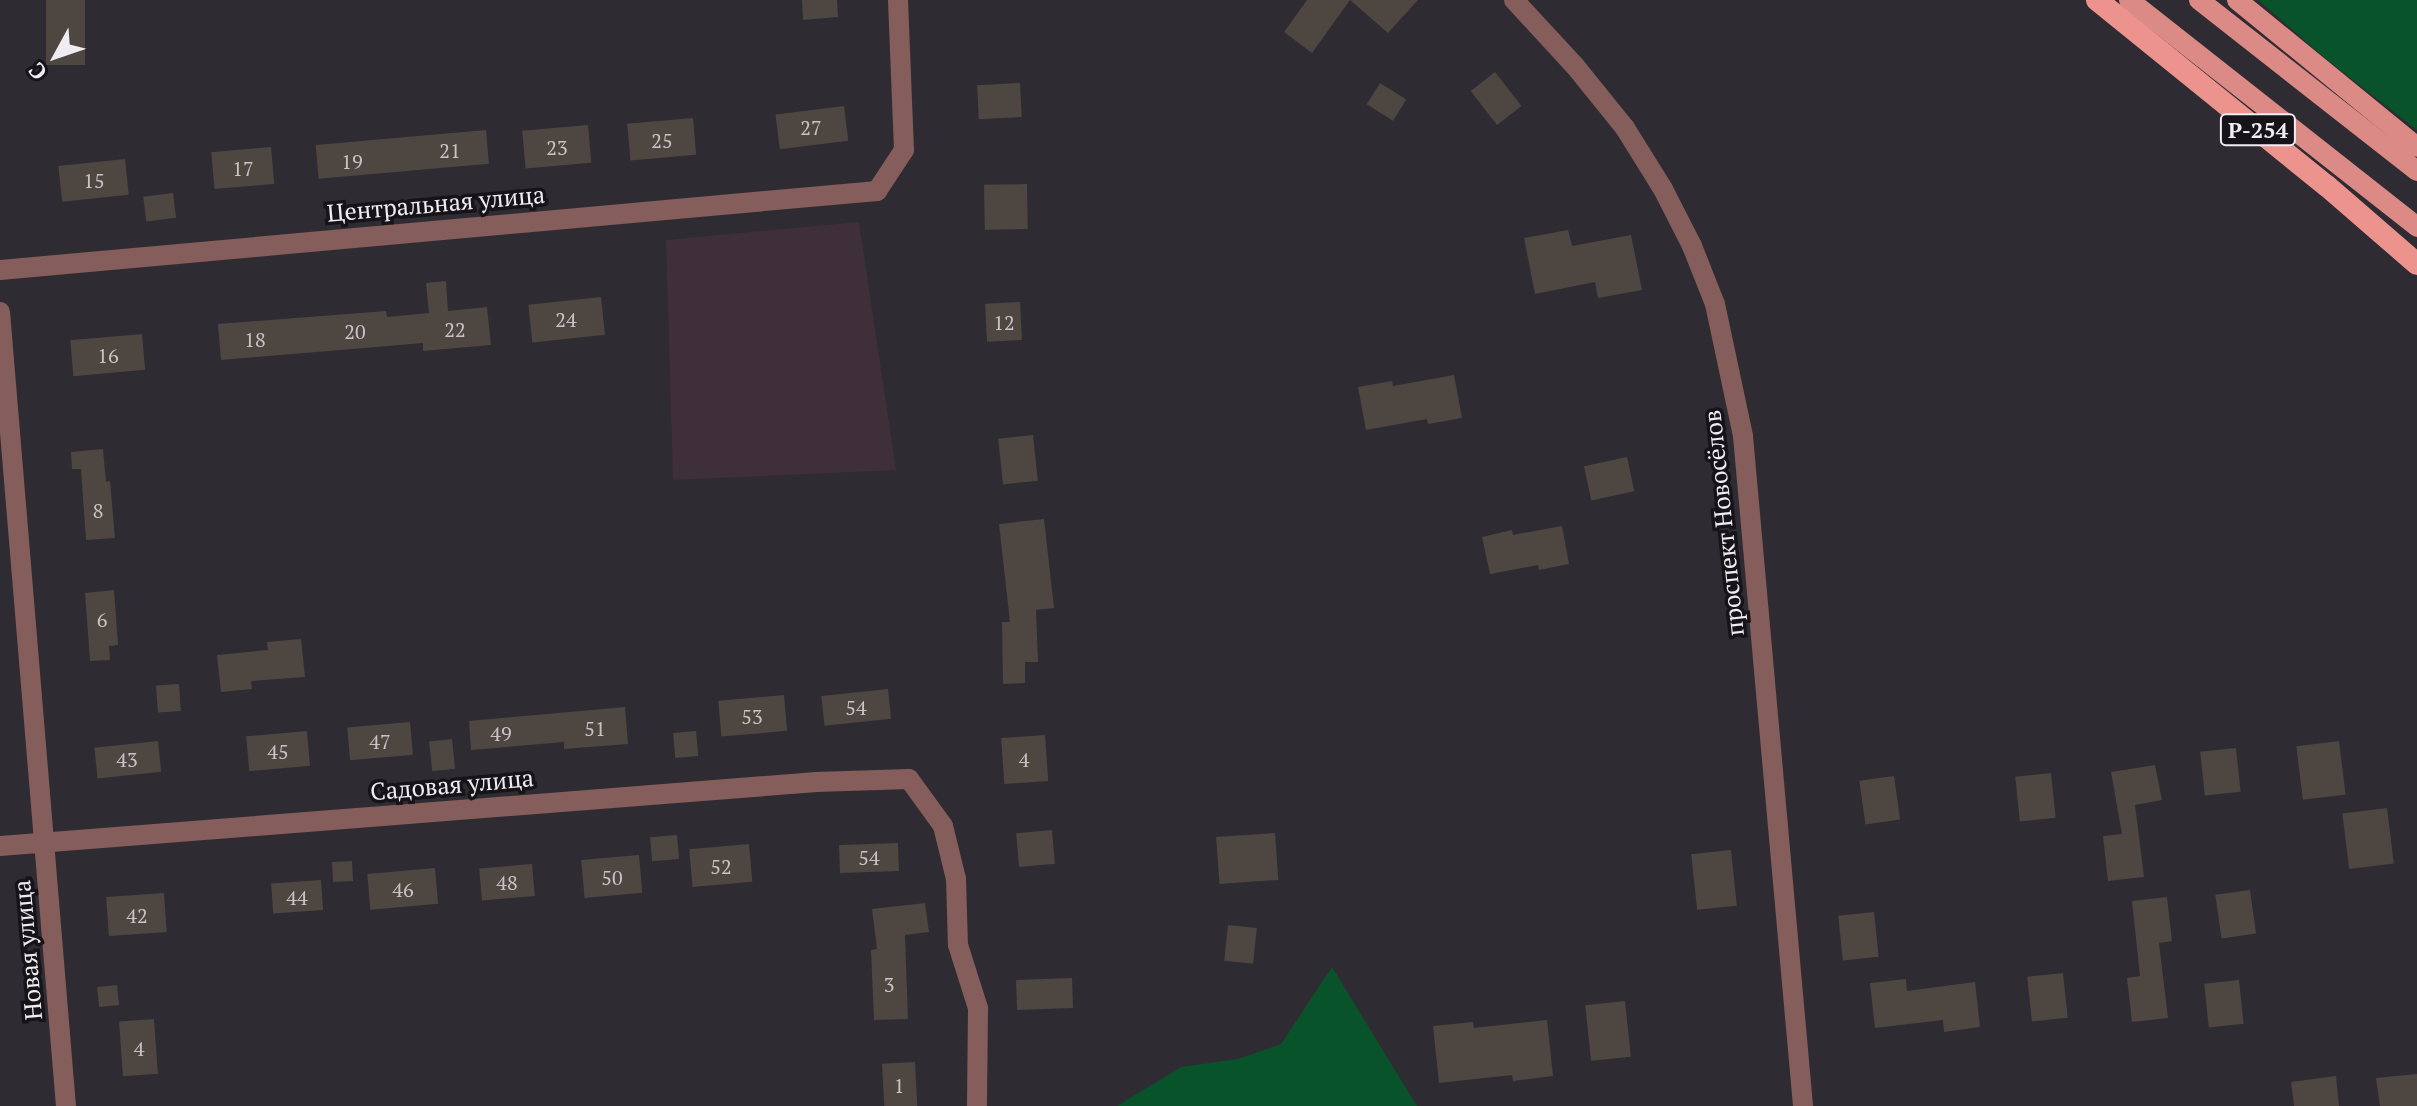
<!DOCTYPE html>
<meta charset="utf-8">
<style>
body{margin:0}
#map{position:relative;width:2417px;height:1106px;overflow:hidden;background:#2f2b33;font-family:"PT Serif",serif}
div>[style]{position:absolute}
[style*='--x']{left:calc(var(--x)*1px);top:calc(var(--y)*1px);width:calc(var(--w)*1px);rotate:calc(var(--a)*1deg)}
.industrial>*{inset:0;background:#3f2f39}
.green>*{inset:0;background:#08532a}
.building>*{inset:0;background:#4e4641;transform-origin:0 0}
.minor>*{height:20px;margin:-10px;padding:0 10px;transform-origin:10px;border-radius:10px;background:#855d5a}
.primary>*{height:20px;margin:-10px;padding:0 10px;transform-origin:10px;border-radius:10px;background:#dc8a85}
.trunk>*{height:22px;margin:-11px;padding:0 11px;transform-origin:11px;border-radius:11px;background:#ed938e}
span{translate:-50% -50%;white-space:nowrap;text-align:center;line-height:1.15;-webkit-text-stroke:7px #161418;paint-order:stroke}
.number-label{font-size:20px;color:#c7c3c6}
.number-label span{-webkit-text-stroke-width:0}
.shield-label span{padding:2px 6px;background:#161418;border:2px solid;border-radius:6px;-webkit-text-stroke-width:0}
.shield-label{font-size:22px;color:#efedf2;font-weight:700}
.street-label{font-size:24px;color:#efedf2}
.north{position:absolute;left:16px;top:16px;width:80px;height:80px;-webkit-text-stroke:6px #161418;paint-order:stroke;rotate:230deg;font-size:22px;font-weight:700;line-height:32px;text-align:center;color:#efedf2}
.north::after{content:'';display:block;margin:auto;width:28px;height:36px;background:#efedf2;clip-path:polygon(50% 0,100% 100%,50% 72%,0 100%)}
</style>
<div id="map">
<div class="industrial">
<div style="clip-path:polygon(859px 222px,896px 470px,673px 480px,666px 240px)"></div>
</div>
<div class="green">
<div style="clip-path:polygon(2258px 0,2417px 0,2417px 130px,2326px 59px)"></div>
<div style="clip-path:polygon(1332px 967px,1417px 1106px,1117px 1106px,1181px 1067px,1238px 1059px,1281px 1044px)"></div>
</div>
<div class="building">
<div style="left:46px;top:0;width:39px;height:65px"></div>
<div style="clip-path:polygon(802px 0,837px 0,838px 17px,803px 20px)"></div>
<div style="clip-path:polygon(1307px 0,1350px 0,1312px 53px,1284px 32px)"></div>
<div style="clip-path:polygon(1350px 0,1418px 0,1388px 33px)"></div>
<div style="left:1495px;top:72px;width:43px;height:31px;rotate:52deg"></div>
<div style="left:1020px;top:83px;width:34px;height:43px;rotate:87deg"></div>
<div style="left:1380px;top:83px;width:31px;height:25px;rotate:32deg"></div>
<div style="left:844px;top:106px;width:35px;height:69px;rotate:83deg"></div>
<div style="left:693px;top:118px;width:37px;height:66px;rotate:85deg"></div>
<div style="left:588px;top:125px;width:38px;height:66px;rotate:85deg"></div>
<div style="left:486px;top:130px;width:34px;height:171px;rotate:85deg"></div>
<div style="left:271px;top:147px;width:37px;height:60px;rotate:85deg"></div>
<div style="left:125px;top:159px;width:36px;height:67px;rotate:84deg"></div>
<div style="left:1027px;top:184px;width:45px;height:43px;rotate:89deg"></div>
<div style="left:173px;top:193px;width:25px;height:30px;rotate:83deg"></div>
<div style="clip-path:polygon(1568px 230px,1572px 246px,1631px 235px,1642px 290px,1598px 298px,1595px 282px,1535px 294px,1524px 238px)"></div>
<div style="clip-path:polygon(446px 281px,448px 311px,487px 307px,491px 345px,423px 351px,423px 343px,221px 360px,218px 324px,386px 311px,387px 317px,429px 313px,426px 283px)"></div>
<div style="left:601px;top:297px;width:38px;height:73px;rotate:84deg"></div>
<div style="left:1020px;top:302px;width:38px;height:35px;rotate:87deg"></div>
<div style="left:142px;top:334px;width:36px;height:72px;rotate:85deg"></div>
<div style="clip-path:polygon(1454px 375px,1462px 418px,1428px 424px,1427px 419px,1366px 430px,1358px 387px,1392px 381px,1393px 386px)"></div>
<div style="left:1033px;top:435px;width:46px;height:35px;rotate:84deg"></div>
<div style="clip-path:polygon(103px 449px,106px 482px,110px 481px,115px 538px,86px 540px,81px 469px,72px 469px,71px 452px)"></div>
<div style="left:1627px;top:457px;width:35px;height:44px;rotate:78deg"></div>
<div style="clip-path:polygon(1044px 519px,1054px 608px,1036px 610px,1038px 662px,1025px 662px,1025px 683px,1003px 684px,1002px 622px,1010px 622px,999px 524px)"></div>
<div style="clip-path:polygon(1562px 526px,1569px 564px,1539px 570px,1538px 565px,1490px 574px,1482px 537px,1512px 530px,1513px 535px)"></div>
<div style="clip-path:polygon(114px 590px,118px 645px,109px 646px,110px 660px,90px 661px,85px 593px)"></div>
<div style="clip-path:polygon(301px 639px,305px 677px,251px 681px,252px 689px,221px 692px,217px 655px,268px 650px,267px 642px)"></div>
<div style="left:179px;top:684px;width:27px;height:23px;rotate:86deg"></div>
<div style="left:888px;top:689px;width:30px;height:67px;rotate:84deg"></div>
<div style="left:784px;top:695px;width:36px;height:66px;rotate:85deg"></div>
<div style="clip-path:polygon(625px 707px,628px 744px,564px 749px,564px 742px,471px 750px,469px 721px)"></div>
<div style="left:410px;top:722px;width:33px;height:63px;rotate:85deg"></div>
<div style="left:307px;top:731px;width:35px;height:61px;rotate:85deg"></div>
<div style="left:696px;top:731px;width:25px;height:23px;rotate:85deg"></div>
<div style="left:1045px;top:735px;width:46px;height:44px;rotate:86deg"></div>
<div style="left:452px;top:739px;width:30px;height:23px;rotate:84deg"></div>
<div style="left:158px;top:741px;width:31px;height:64px;rotate:84deg"></div>
<div style="left:2339px;top:741px;width:54px;height:43px;rotate:83deg"></div>
<div style="left:2236px;top:748px;width:44px;height:36px;rotate:84deg"></div>
<div style="clip-path:polygon(2155px 765px,2162px 800px,2135px 805px,2144px 877px,2108px 881px,2103px 836px,2122px 834px,2111px 772px)"></div>
<div style="left:2051px;top:773px;width:45px;height:36px;rotate:84deg"></div>
<div style="left:1894px;top:776px;width:44px;height:35px;rotate:82deg"></div>
<div style="left:2387px;top:808px;width:56px;height:45px;rotate:83deg"></div>
<div style="left:1052px;top:830px;width:34px;height:36px;rotate:85deg"></div>
<div style="left:1275px;top:833px;width:47px;height:59px;rotate:86deg"></div>
<div style="left:677px;top:835px;width:24px;height:27px;rotate:85deg"></div>
<div style="left:898px;top:843px;width:28px;height:59px;rotate:88deg"></div>
<div style="left:749px;top:844px;width:38px;height:60px;rotate:85deg"></div>
<div style="left:1731px;top:850px;width:56px;height:40px;rotate:84deg"></div>
<div style="left:639px;top:855px;width:38px;height:58px;rotate:85deg"></div>
<div style="left:352px;top:861px;width:20px;height:20px;rotate:87deg"></div>
<div style="left:532px;top:864px;width:32px;height:53px;rotate:85deg"></div>
<div style="left:435px;top:868px;width:36px;height:68px;rotate:85deg"></div>
<div style="left:321px;top:880px;width:30px;height:50px;rotate:86deg"></div>
<div style="left:2250px;top:890px;width:44px;height:35px;rotate:82deg"></div>
<div style="left:164px;top:893px;width:39px;height:58px;rotate:86deg"></div>
<div style="clip-path:polygon(2167px 897px,2172px 941px,2159px 943px,2168px 1018px,2132px 1022px,2127px 978px,2140px 976px,2132px 901px)"></div>
<div style="clip-path:polygon(925px 903px,929px 932px,905px 935px,908px 1019px,874px 1020px,871px 950px,877px 949px,872px 909px)"></div>
<div style="left:1874px;top:912px;width:45px;height:36px;rotate:84deg"></div>
<div style="left:1228px;top:925px;width:29px;height:36px;rotate:6deg"></div>
<div style="left:2063px;top:973px;width:45px;height:36px;rotate:84deg"></div>
<div style="left:1072px;top:978px;width:30px;height:56px;rotate:88deg"></div>
<div style="clip-path:polygon(1906px 979px,1907px 991px,1975px 982px,1980px 1027px,1944px 1032px,1943px 1020px,1875px 1028px,1870px 983px)"></div>
<div style="left:2239px;top:980px;width:44px;height:35px;rotate:84deg"></div>
<div style="left:117px;top:985px;width:20px;height:20px;rotate:84deg"></div>
<div style="left:1625px;top:1001px;width:56px;height:40px;rotate:84deg"></div>
<div style="left:154px;top:1019px;width:55px;height:35px;rotate:86deg"></div>
<div style="clip-path:polygon(1547px 1020px,1553px 1076px,1513px 1081px,1512px 1075px,1439px 1083px,1433px 1026px,1473px 1022px,1474px 1028px)"></div>
<div style="left:915px;top:1062px;width:44px;height:33px;rotate:87deg"></div>
<div style="clip-path:polygon(2417px 1074px,2417px 1106px,2380px 1106px,2376px 1078px)"></div>
<div style="clip-path:polygon(2336px 1076px,2339px 1106px,2294px 1106px,2291px 1082px)"></div>
</div>
<div class="minor">
<div style="--x:1514;--y:0;--w:90;--a:47.3"></div>
<div style="--x:1575;--y:66;--w:80;--a:51.1"></div>
<div style="--x:1625;--y:128;--w:72;--a:58.1"></div>
<div style="--x:1663;--y:189;--w:64;--a:63"></div>
<div style="--x:1692;--y:246;--w:62;--a:68.4"></div>
<div style="--x:1715;--y:304;--w:135;--a:78"></div>
<div style="--x:1743;--y:436;--w:673;--a:84.88"></div>
<div style="--x:0;--y:270;--w:881;--a:-5.15"></div>
<div style="--x:877;--y:191;--w:49;--a:-56.6"></div>
<div style="--x:904;--y:150;--w:150;--a:-92.3"></div>
<div style="--x:0;--y:312;--w:797;--a:85.25"></div>
<div style="--x:0;--y:846;--w:819;--a:-4.48"></div>
<div style="--x:816;--y:782;--w:93;--a:-1.8"></div>
<div style="--x:909;--y:779;--w:58;--a:54.1"></div>
<div style="--x:943;--y:826;--w:55;--a:76.2"></div>
<div style="--x:956;--y:879;--w:66;--a:88.3"></div>
<div style="--x:958;--y:945;--w:66;--a:72.4"></div>
<div style="--x:978;--y:1008;--w:98;--a:90.6"></div>
</div>
<div class="primary">
<div style="--x:2129;--y:0;--w:367;--a:38.2"></div>
<div style="--x:2199;--y:0;--w:277;--a:38.1"></div>
<div style="--x:2237;--y:0;--w:232;--a:39.2"></div>
</div>
<div class="trunk">
<div style="--x:2097;--y:0;--w:296;--a:39"></div>
<div style="--x:2327;--y:186;--w:119;--a:40.9"></div>
</div>
<div class="number-label">
<span style="left:811px;top:127px">27</span>
<span style="left:662px;top:140px">25</span>
<span style="left:557px;top:147px">23</span>
<span style="left:450px;top:150px">21</span>
<span style="left:352px;top:161px">19</span>
<span style="left:243px;top:168px">17</span>
<span style="left:94px;top:180px">15</span>
<span style="left:566px;top:319px">24</span>
<span style="left:1004px;top:322px">12</span>
<span style="left:455px;top:329px">22</span>
<span style="left:355px;top:331px">20</span>
<span style="left:255px;top:339px">18</span>
<span style="left:108px;top:355px">16</span>
<span style="left:98px;top:510px">8</span>
<span style="left:102px;top:619px">6</span>
<span style="left:856px;top:707px">54</span>
<span style="left:752px;top:716px">53</span>
<span style="left:595px;top:728px">51</span>
<span style="left:501px;top:733px">49</span>
<span style="left:380px;top:741px">47</span>
<span style="left:278px;top:751px">45</span>
<span style="left:127px;top:759px">43</span>
<span style="left:1024px;top:759px">4</span>
<span style="left:869px;top:857px">54</span>
<span style="left:721px;top:866px">52</span>
<span style="left:612px;top:877px">50</span>
<span style="left:507px;top:882px">48</span>
<span style="left:403px;top:889px">46</span>
<span style="left:297px;top:897px">44</span>
<span style="left:137px;top:915px">42</span>
<span style="left:889px;top:984px">3</span>
<span style="left:139px;top:1048px">4</span>
<span style="left:899px;top:1085px">1</span>
</div>
<div class="shield-label">
<span style="left:2258px;top:130px">Р-254</span>
</div>
<div class="street-label">
<span style="left:436px;top:204px;rotate:-5deg">Центральная улица</span>
<span style="left:1724px;top:523px;rotate:-96deg">проспект Новосёлов</span>
<span style="left:452px;top:785px;rotate:-5deg">Садовая улица</span>
<span style="left:28px;top:950px;rotate:-95deg">Новая улица</span>
</div>
<div class="north">С</div>
</div>
